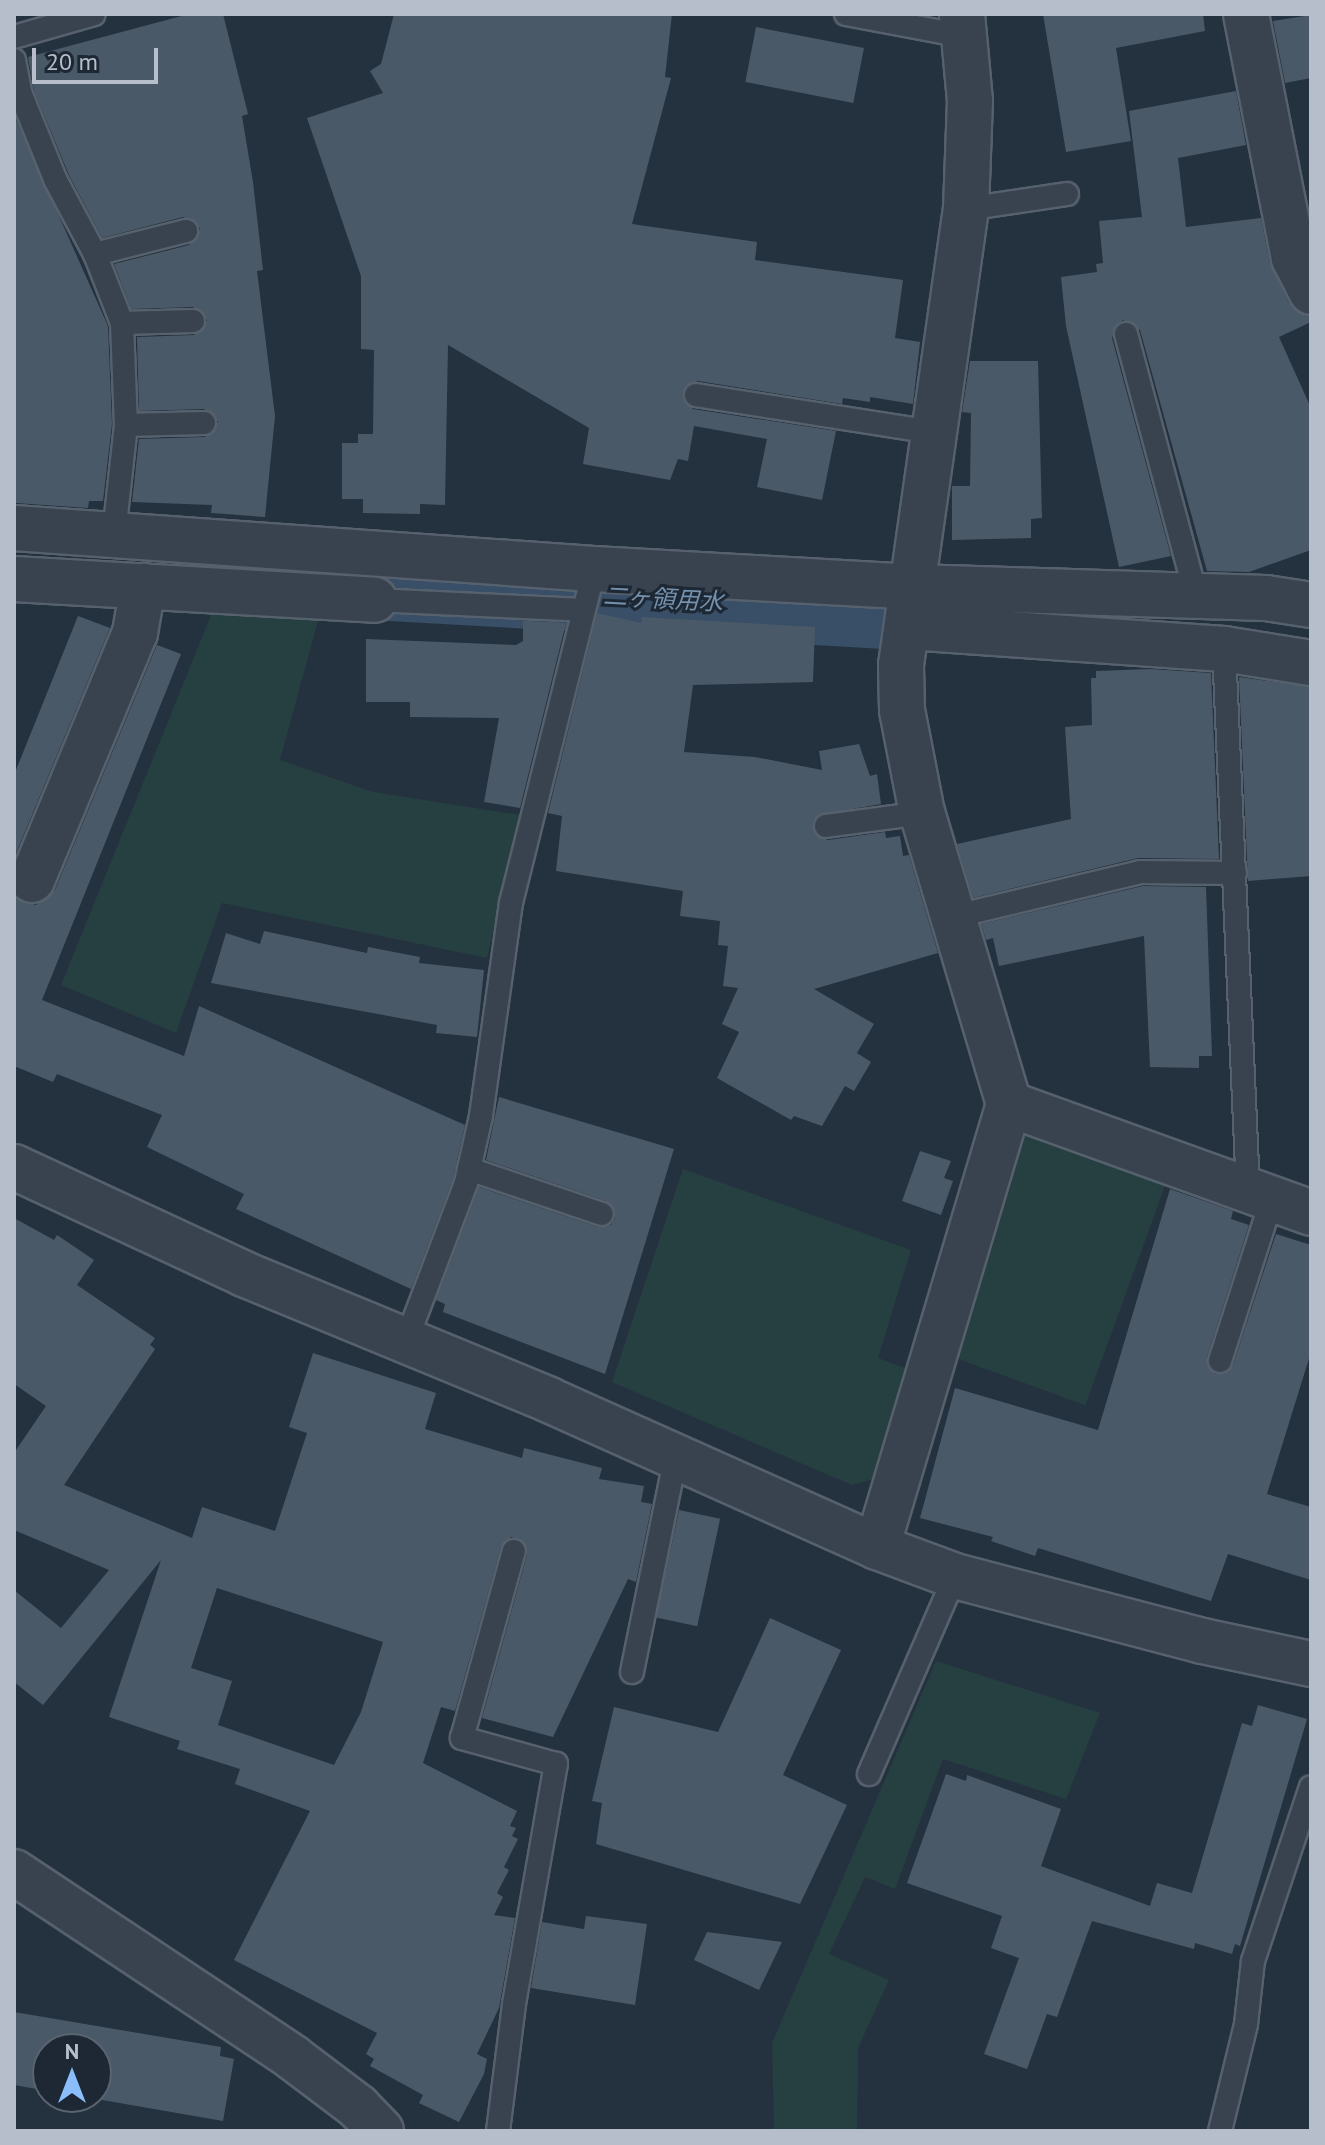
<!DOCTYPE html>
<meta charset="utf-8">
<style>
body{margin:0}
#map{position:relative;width:1325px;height:2145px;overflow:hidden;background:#24323f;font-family:"PT Sans","Noto Sans JP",sans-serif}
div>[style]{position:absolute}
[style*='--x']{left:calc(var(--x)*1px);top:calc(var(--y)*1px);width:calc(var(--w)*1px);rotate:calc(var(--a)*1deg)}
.green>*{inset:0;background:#263f40;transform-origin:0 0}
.river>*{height:76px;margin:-38px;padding:0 38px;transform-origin:38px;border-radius:38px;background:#384f67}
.building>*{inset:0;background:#4a5968;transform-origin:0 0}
.roads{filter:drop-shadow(2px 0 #56616d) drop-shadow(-2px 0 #56616d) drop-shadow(0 2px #56616d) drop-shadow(0 -2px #56616d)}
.service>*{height:22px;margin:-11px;padding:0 11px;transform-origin:11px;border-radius:11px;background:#38434f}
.minor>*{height:44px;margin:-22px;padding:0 22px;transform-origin:22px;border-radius:22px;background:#38434f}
span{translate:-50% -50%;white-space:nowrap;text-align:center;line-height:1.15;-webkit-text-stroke:6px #1d2834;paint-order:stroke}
.water-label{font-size:24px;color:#7491ad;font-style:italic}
.frame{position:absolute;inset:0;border:16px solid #b5beca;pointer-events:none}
.north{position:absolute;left:32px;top:2033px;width:80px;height:80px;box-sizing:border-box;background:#1d2834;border:2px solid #5a6470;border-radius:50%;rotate:0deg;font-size:22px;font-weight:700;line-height:32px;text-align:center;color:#b5beca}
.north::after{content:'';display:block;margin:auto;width:28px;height:36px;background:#8abdfa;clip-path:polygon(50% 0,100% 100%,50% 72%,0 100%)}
.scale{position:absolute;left:32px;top:48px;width:126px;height:36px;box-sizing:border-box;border:4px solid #b5beca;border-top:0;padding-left:10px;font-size:24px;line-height:28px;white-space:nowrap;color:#b5beca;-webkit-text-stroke:6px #1d2834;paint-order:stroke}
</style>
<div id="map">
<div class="green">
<div style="clip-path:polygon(216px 603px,321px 610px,280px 760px,373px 792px,520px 815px,487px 958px,222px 903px,176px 1033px,61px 985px)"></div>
<div style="left:1023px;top:1126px;width:154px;height:241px;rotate:20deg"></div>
<div style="clip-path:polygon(683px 1169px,911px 1250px,878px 1358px,910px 1370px,874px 1479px,852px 1485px,612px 1382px)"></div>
<div style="clip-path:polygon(936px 1661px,1100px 1713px,1066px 1799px,943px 1759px,895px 1889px,865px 1877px,829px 1954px,889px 1980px,858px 2048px,857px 2131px,774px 2131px,772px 2043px)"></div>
</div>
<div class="river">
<div style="--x:283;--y:577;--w:709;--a:3.23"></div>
</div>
<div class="building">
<div style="clip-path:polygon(189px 14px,223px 14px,248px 114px,242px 116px,253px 182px,263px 270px,257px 271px,275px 416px,265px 517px,211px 513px,212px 505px,132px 502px,139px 439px,205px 437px,218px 422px,204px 409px,139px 411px,137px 337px,194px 335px,207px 320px,193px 307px,131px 309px,114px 264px,189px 245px,200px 228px,183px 217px,102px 238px,69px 175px,34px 91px,28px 57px)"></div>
<div style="clip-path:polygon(394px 14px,672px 14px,665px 77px,671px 78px,632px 224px,757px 242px,755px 260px,903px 280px,895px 338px,920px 342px,913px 404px,870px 397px,870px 402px,843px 398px,842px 404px,698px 381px,686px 386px,683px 399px,693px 409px,836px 431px,822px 500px,757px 487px,767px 439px,694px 426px,688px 461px,678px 459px,670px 480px,583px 464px,589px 428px,448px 345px,445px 505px,420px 504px,420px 514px,363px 513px,363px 499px,342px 499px,342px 443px,358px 443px,358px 434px,373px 434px,374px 350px,361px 349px,361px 276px,307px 118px,383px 93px,370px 71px,381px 64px)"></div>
<div style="clip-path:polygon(1043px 14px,1203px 14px,1205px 31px,1116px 48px,1131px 141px,1066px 152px)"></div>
<div style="clip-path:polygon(1311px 15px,1311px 78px,1285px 83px,1273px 21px)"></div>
<div style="left:756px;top:27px;width:110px;height:56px;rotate:11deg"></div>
<div style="clip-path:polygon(1236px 91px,1246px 145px,1178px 158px,1186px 227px,1261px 218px,1270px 263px,1289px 303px,1311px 317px,1311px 322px,1279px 337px,1311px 408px,1311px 550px,1249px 572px,1207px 571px,1140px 330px,1123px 320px,1116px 325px,1112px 338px,1171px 556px,1119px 567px,1066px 326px,1061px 277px,1097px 272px,1096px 264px,1103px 263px,1099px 221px,1142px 217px,1129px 111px)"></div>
<div style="clip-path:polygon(14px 115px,108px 326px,112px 424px,103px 501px,89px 501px,88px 508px,16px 503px,14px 495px)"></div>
<div style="clip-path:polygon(970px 361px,1038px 361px,1042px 518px,1031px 519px,1031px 538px,952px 540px,952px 486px,970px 486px,971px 413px,962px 412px)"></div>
<div style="clip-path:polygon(597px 613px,641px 623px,642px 617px,815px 627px,813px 682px,693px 685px,684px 752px,755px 757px,822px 770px,819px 751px,859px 744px,870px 776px,877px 774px,881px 804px,818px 815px,815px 834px,828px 840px,885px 832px,886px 838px,900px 836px,903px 856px,909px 855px,938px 953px,814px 989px,874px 1024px,857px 1053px,871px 1062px,854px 1091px,845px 1086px,822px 1126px,794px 1116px,791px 1120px,717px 1078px,739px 1032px,722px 1024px,738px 988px,723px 986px,728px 946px,718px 945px,720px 921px,680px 916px,683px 891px,556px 871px,562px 816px,548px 813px)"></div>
<div style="clip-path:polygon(78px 616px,110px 628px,14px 858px,14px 775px)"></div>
<div style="clip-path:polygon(523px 621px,566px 623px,520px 808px,484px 802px,499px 718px,410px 717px,410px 702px,366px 702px,366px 639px,516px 645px,523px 641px)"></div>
<div style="clip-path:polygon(157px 645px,181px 654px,42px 1000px,184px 1056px,199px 1006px,465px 1125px,453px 1179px,411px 1289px,236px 1209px,244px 1194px,147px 1147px,162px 1115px,57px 1074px,53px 1082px,14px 1066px,14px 897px,36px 905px,55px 890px)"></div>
<div style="clip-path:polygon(1150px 669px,1211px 673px,1219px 859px,1138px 858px,973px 898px,957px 844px,1071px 819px,1065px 727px,1092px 725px,1091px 678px,1096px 678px,1096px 671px)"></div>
<div style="clip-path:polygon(1239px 677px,1311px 687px,1311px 876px,1248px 881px)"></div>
<div style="clip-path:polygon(1143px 886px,1206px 887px,1212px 1056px,1199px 1056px,1199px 1068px,1150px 1067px,1144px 936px,999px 966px,993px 938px,986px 940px,981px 924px)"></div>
<div style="clip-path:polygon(264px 931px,367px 953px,368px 947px,420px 957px,419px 963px,484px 970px,477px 1037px,436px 1033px,437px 1025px,211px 983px,226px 933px,260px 944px)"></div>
<div style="clip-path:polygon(499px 1097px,674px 1149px,605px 1374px,443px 1312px,445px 1304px,436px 1300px,479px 1187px,598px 1227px,611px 1225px,615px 1218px,606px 1201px,486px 1160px)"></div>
<div style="clip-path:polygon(920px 1151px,951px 1161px,944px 1178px,953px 1181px,941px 1215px,902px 1201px)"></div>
<div style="clip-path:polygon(1170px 1189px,1233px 1211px,1231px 1219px,1249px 1225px,1207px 1357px,1215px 1374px,1224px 1374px,1233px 1365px,1276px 1234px,1311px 1245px,1311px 1352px,1267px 1494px,1311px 1507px,1311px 1580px,1228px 1554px,1211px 1601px,1038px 1548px,1035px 1556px,991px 1541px,993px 1537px,920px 1518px,955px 1388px,1098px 1430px)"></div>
<div style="clip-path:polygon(evenodd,14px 1218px,54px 1240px,57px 1235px,94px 1260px,77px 1285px,155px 1338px,150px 1345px,155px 1349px,64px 1485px,192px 1538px,202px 1507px,275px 1531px,307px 1433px,289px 1427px,313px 1353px,436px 1393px,425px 1429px,522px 1458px,524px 1448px,602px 1468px,599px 1479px,644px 1486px,641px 1502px,652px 1504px,636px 1582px,628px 1579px,553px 1737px,482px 1718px,527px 1555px,524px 1542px,511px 1537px,501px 1547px,455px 1711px,441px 1707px,423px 1763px,517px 1811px,510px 1826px,516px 1828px,512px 1836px,518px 1839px,504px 1867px,509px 1870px,497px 1893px,503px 1897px,494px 1915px,515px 1918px,499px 2008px,477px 2054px,487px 2059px,484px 2074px,459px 2122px,419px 2103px,423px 2095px,370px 2066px,374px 2059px,366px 2054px,377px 2033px,234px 1960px,310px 1811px,235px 1784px,240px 1769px,177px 1749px,180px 1741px,109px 1717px,161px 1560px,43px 1705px,14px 1682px,14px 1590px,61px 1628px,109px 1570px,14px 1530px,14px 1453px,46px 1406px,14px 1384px,14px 1218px,217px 1588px,383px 1642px,361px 1712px,334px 1765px,218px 1725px,232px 1681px,191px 1668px,217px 1588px)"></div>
<div style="left:679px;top:1510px;width:42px;height:110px;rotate:12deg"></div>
<div style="clip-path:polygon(770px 1618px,841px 1650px,783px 1775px,847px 1805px,800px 1904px,596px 1844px,602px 1803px,592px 1801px,614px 1707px,718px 1732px)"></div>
<div style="clip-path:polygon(1258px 1705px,1307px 1719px,1240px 1946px,1235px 1944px,1232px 1954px,1195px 1943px,1194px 1949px,1092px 1921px,1057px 2017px,1047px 2014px,1027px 2069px,984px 2054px,1019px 1958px,991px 1948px,1002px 1916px,907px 1883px,946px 1774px,966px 1781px,967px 1775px,1061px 1809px,1041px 1866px,1150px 1906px,1157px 1883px,1192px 1893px,1242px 1723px,1252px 1726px)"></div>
<div style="clip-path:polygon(586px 1916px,647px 1924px,635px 2005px,531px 1988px,542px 1922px,584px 1929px)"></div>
<div style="clip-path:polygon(707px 1932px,782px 1942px,759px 1990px,694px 1960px)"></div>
<div style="clip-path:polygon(14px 2012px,221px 2047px,220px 2056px,234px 2059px,223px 2121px,85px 2097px,96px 2097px,96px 2049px,48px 2049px,48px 2091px,14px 2085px)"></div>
</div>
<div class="roads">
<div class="service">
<div style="--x:846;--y:14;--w:120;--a:10.6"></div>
<div style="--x:14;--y:37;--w:83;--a:-16"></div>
<div style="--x:14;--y:60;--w:36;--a:79"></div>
<div style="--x:21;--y:95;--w:93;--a:67.9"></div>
<div style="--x:56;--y:181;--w:83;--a:61.9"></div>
<div style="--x:95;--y:254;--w:74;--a:68.6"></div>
<div style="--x:122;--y:323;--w:102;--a:87.8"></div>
<div style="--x:126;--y:425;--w:109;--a:96.3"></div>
<div style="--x:966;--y:209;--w:102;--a:-8.4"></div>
<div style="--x:95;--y:254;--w:94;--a:-14.2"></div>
<div style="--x:122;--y:323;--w:71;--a:-1.6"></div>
<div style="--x:1126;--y:334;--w:271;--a:75"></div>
<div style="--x:696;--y:395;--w:240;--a:8.9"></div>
<div style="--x:126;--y:425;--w:78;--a:-1.5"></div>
<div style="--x:374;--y:600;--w:209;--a:2.7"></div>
<div style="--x:1224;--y:649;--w:542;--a:87.46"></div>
<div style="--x:826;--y:826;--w:97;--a:-7.7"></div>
<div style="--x:952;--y:917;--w:194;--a:-13.4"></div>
<div style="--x:1141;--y:872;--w:94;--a:0.6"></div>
<div style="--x:469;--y:1169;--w:140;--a:18.7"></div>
<div style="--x:406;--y:1341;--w:169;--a:-69.2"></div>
<div style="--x:466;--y:1183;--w:69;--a:-77.4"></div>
<div style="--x:481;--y:1116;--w:215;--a:-82"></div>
<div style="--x:511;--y:903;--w:344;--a:-76"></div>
<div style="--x:1220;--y:1361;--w:170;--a:-72.2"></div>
<div style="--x:632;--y:1672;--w:221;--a:-78.5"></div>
<div style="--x:869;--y:1774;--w:216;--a:-66.5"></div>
<div style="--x:498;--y:2131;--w:128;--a:-82.8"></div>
<div style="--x:514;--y:2004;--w:244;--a:-80.1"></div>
<div style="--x:556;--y:1764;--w:98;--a:-164.5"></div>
<div style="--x:462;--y:1738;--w:194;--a:-74.5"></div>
<div style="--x:1220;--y:2131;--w:110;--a:-76.3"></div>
<div style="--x:1246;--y:2024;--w:63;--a:-83.7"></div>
<div style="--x:1253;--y:1961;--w:183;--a:-71.6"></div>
</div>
<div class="minor">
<div style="--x:1246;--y:14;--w:249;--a:78.9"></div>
<div style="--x:1294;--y:258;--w:38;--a:63"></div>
<div style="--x:14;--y:528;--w:581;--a:4.04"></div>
<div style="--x:594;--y:569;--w:320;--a:3.2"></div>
<div style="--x:913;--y:587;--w:353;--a:1.8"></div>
<div style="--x:1266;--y:598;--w:46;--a:8.8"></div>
<div style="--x:14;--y:579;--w:361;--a:3.3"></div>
<div style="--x:909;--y:627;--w:316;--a:4"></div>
<div style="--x:1224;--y:649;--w:88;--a:9.1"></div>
<div style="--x:32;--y:880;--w:268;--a:-67.4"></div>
<div style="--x:135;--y:633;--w:48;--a:-80.3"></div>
<div style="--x:1009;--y:1104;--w:321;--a:19.8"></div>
<div style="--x:14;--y:1167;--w:254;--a:24.9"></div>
<div style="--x:244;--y:1274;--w:330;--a:22.4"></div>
<div style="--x:549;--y:1400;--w:359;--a:24.1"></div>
<div style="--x:877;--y:1547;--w:83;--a:20.4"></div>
<div style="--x:955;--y:1576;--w:256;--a:14.7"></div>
<div style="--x:1203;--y:1641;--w:110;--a:12"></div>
<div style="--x:877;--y:1547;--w:462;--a:-73.4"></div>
<div style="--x:1009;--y:1104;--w:304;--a:-106.6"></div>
<div style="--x:922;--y:813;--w:105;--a:-101"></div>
<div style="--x:902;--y:710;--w:45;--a:-91.3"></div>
<div style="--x:901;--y:665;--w:461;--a:-81.9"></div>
<div style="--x:966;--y:209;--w:108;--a:-87.9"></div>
<div style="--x:970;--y:101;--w:87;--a:-95.3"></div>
<div style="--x:14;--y:1872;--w:334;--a:33.6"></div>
<div style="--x:292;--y:2057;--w:83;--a:37.1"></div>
<div style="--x:358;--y:2107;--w:33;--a:46"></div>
</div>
</div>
<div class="water-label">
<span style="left:663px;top:599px;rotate:3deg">二ヶ領用水</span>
</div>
<div class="frame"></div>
<div class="north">N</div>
<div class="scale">20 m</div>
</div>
